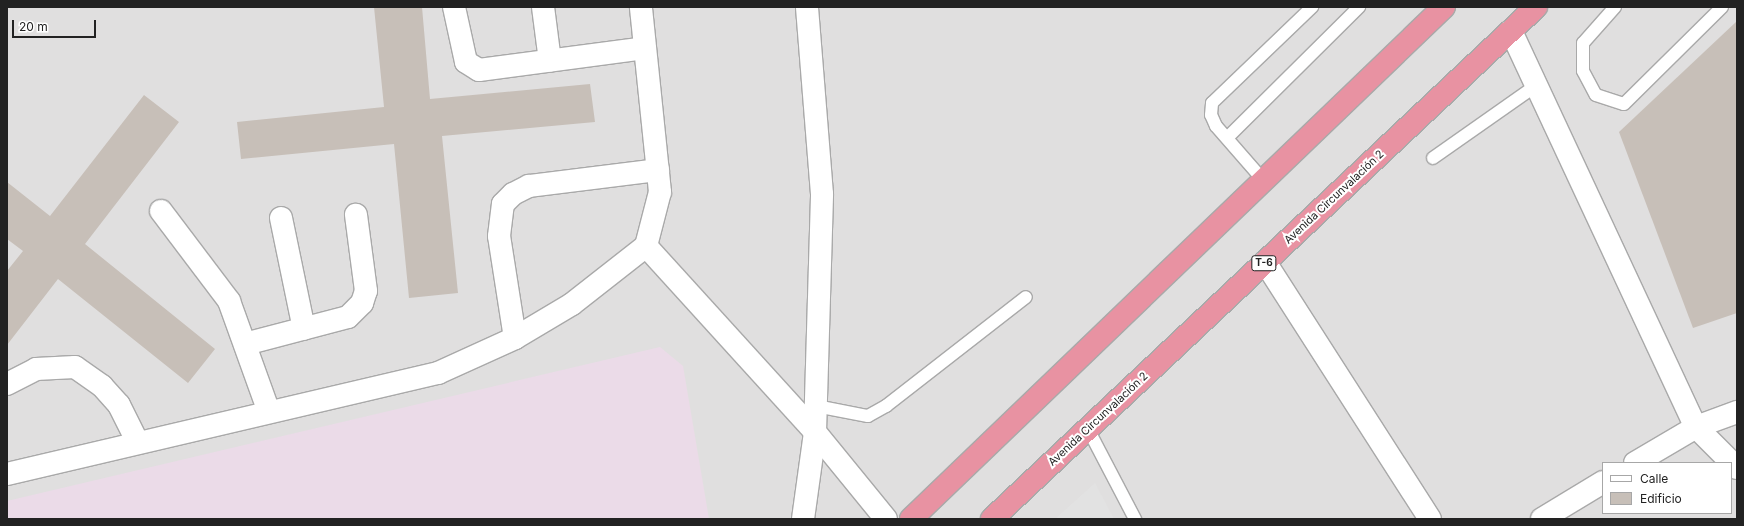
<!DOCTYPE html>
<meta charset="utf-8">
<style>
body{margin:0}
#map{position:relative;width:1744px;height:526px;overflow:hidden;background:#f2efe9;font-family:Inter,sans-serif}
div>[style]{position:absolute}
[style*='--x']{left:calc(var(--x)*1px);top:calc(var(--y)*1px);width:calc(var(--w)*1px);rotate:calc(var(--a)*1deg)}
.residential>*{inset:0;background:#e0dfdf}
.industrial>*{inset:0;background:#ebdbe8}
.parking>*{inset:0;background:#e2e2e2}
.building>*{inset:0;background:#c7bfb8}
.roads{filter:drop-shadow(1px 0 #a9a9a9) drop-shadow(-1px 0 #a9a9a9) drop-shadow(0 1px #a9a9a9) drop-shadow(0 -1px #a9a9a9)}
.lane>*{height:12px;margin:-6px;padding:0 6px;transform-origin:6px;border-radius:6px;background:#fff}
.street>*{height:22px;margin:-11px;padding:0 11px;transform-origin:11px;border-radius:11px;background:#fff}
.highway>*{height:22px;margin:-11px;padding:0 11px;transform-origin:11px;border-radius:11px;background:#e892a2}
span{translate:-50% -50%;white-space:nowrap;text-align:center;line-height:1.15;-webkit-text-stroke:4px #fff;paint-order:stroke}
.shield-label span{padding:1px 3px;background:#fff;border:1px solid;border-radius:3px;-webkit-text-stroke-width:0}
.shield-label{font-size:10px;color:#222;font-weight:700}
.street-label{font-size:11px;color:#222}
.frame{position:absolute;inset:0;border:8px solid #222;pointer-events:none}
.legend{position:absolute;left:1602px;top:462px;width:130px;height:52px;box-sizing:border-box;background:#fff;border:1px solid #a7a7a7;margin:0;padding:5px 7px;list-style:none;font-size:12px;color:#222}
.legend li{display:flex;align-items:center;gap:8px;height:20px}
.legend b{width:20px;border:1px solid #a7a7a7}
.scale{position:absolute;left:12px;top:20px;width:84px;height:18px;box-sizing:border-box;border:2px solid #222;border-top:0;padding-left:5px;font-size:12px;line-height:14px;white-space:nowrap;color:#222;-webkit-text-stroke:3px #fff;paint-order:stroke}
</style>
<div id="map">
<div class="residential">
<div style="clip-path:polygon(evenodd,7px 7px,1737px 7px,1737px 519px,7px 519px,7px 7px,1603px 463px,1731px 463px,1731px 513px,1603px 513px,1603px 463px)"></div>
</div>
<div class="industrial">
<div style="clip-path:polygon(660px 347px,683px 366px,709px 519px,7px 519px,7px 501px)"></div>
</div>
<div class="parking">
<div style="clip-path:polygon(1095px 483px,1114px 519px,1055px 519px)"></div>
</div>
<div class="building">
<div style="clip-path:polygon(374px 7px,422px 7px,430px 99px,590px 84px,595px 122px,442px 136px,458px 293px,409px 298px,394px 144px,241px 159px,237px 122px,384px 107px)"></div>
<div style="clip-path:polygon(1737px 21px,1737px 313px,1693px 328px,1619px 132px)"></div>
<div style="clip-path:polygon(144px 95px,179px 122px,85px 244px,215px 349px,188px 383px,58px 279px,7px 345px,7px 271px,23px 251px,7px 239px,7px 182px,50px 216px)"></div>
</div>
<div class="roads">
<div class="lane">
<div style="--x:1615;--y:7;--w:48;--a:131.6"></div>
<div style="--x:1583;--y:43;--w:28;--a:90"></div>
<div style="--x:1583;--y:71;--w:27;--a:62"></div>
<div style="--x:1596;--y:95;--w:29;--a:18"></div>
<div style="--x:1624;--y:104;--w:138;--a:-44.7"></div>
<div style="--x:1228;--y:137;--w:185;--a:-44.8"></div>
<div style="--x:1433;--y:158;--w:127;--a:-35.1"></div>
<div style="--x:1264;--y:181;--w:73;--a:-131.1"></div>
<div style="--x:1216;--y:126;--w:12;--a:-114"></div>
<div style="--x:1211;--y:115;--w:12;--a:-85"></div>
<div style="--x:1212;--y:103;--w:139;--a:-43.8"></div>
<div style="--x:816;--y:406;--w:53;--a:10.9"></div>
<div style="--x:868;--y:416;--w:21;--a:-29"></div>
<div style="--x:886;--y:406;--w:177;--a:-37.9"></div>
<div style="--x:1088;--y:429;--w:102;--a:62.4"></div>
</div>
<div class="street">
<div style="--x:454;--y:7;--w:56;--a:77.7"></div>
<div style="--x:466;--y:62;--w:15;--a:32"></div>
<div style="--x:479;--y:70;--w:167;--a:-7.5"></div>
<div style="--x:543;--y:7;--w:54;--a:82.6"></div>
<div style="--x:1511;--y:31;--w:437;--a:65"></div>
<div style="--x:1696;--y:427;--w:58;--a:45"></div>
<div style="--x:161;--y:211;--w:113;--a:52.9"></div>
<div style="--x:229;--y:301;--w:118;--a:70.2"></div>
<div style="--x:281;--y:218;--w:113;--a:78.3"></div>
<div style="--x:646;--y:246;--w:251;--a:47.7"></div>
<div style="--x:815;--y:432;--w:112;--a:50.8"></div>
<div style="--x:1265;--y:262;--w:305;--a:57.3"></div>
<div style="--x:515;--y:338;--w:103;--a:-98.9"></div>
<div style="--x:499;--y:236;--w:32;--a:-83"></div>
<div style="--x:503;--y:204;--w:14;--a:-45"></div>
<div style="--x:513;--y:194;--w:18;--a:-27"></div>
<div style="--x:529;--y:186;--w:130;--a:-7.1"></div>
<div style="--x:245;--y:344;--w:106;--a:-14.7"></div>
<div style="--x:348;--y:317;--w:20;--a:-45"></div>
<div style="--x:362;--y:303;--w:13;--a:-72"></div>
<div style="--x:366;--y:291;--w:77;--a:-97.5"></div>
<div style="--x:7;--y:384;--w:33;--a:-27"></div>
<div style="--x:36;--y:369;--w:39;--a:-3"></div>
<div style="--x:75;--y:367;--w:33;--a:35"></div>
<div style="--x:102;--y:386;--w:25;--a:48"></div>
<div style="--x:119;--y:405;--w:42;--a:63.4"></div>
<div style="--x:1635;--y:463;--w:71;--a:-30.5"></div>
<div style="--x:1696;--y:427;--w:44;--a:-20.1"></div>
<div style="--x:7;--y:474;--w:443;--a:-13.2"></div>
<div style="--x:438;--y:373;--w:85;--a:-24.4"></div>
<div style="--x:515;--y:338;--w:66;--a:-30.8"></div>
<div style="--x:572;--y:304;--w:94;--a:-38.1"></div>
<div style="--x:646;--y:246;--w:56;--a:-75.5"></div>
<div style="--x:660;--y:192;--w:186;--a:-95.9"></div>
<div style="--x:803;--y:519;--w:88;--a:-82.1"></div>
<div style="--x:815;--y:432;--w:238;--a:-88.3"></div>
<div style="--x:822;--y:194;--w:188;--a:-94.6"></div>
<div style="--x:1542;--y:519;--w:71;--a:-31.2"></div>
</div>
<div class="highway">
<div style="--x:911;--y:519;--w:739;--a:-43.85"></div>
<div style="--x:992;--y:519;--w:747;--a:-43.26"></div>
</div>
</div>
<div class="shield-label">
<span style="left:1264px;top:263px">T-6</span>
</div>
<div class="street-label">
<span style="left:1334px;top:197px;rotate:-43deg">Avenida Circunvalación 2</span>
<span style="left:1098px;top:419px;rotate:-43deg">Avenida Circunvalación 2</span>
</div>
<div class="frame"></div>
<ul class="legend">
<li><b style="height:5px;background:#fff"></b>Calle</li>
<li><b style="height:11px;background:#c7bfb8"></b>Edificio</li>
</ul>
<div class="scale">20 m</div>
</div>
